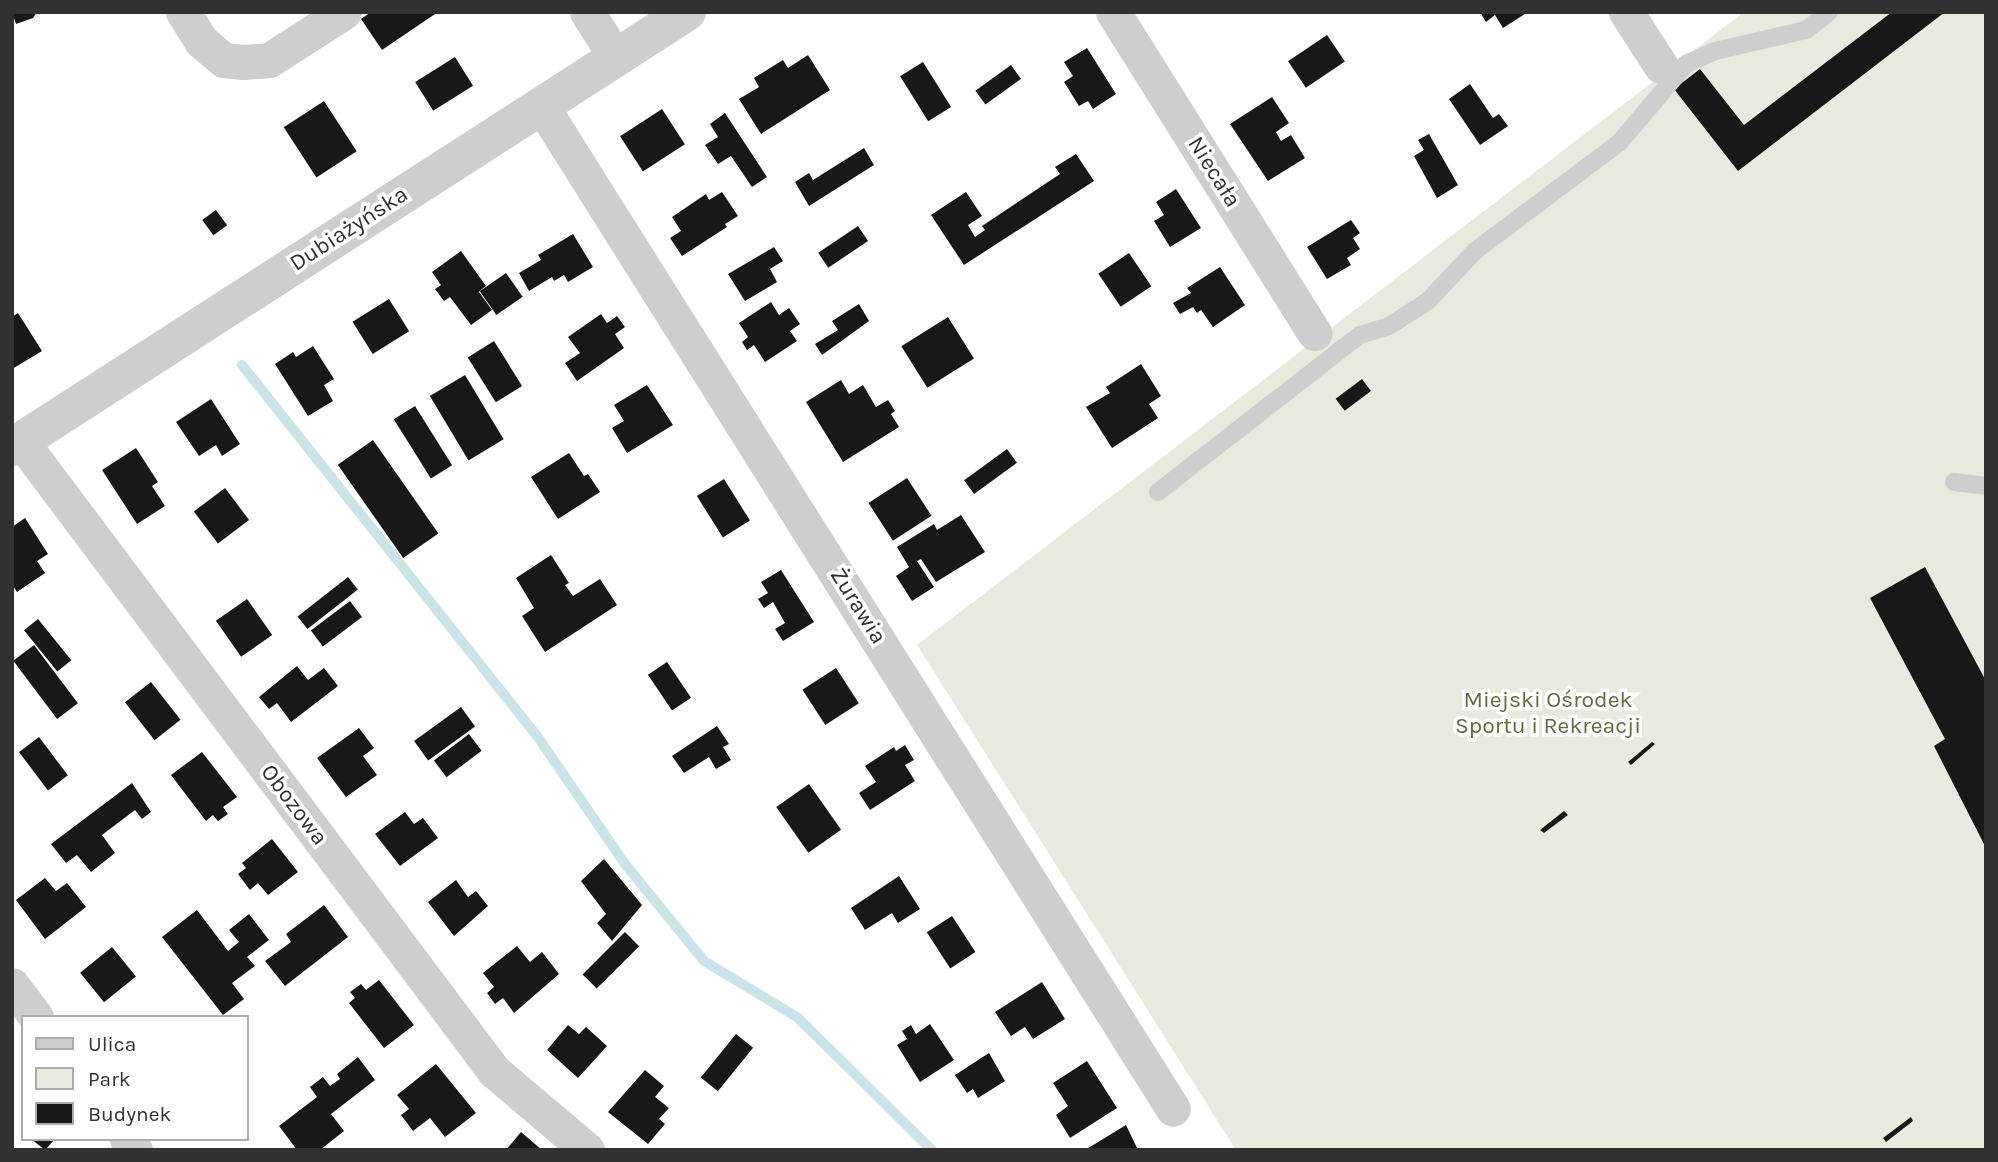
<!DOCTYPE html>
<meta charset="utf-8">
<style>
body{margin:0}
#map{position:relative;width:1998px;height:1162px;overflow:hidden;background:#fff;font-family:Karla,sans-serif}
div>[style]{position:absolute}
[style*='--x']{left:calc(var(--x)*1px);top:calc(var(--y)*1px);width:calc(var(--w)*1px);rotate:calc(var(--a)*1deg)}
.green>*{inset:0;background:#e7eadd}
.stream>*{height:10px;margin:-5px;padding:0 5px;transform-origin:5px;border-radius:5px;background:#cae4ea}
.building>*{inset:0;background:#181818;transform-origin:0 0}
.service>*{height:18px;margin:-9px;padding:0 9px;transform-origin:9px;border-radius:9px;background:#cecece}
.minor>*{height:35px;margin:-17.5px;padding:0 17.5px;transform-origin:17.5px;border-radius:17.5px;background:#cecece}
.tertiary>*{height:38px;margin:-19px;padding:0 19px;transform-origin:19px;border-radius:19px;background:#cecece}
span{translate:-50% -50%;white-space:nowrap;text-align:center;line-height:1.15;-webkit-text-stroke:7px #fff;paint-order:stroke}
.street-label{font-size:23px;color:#313131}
.park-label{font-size:23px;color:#5d6d3f}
.frame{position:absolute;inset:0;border:14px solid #313131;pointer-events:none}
.legend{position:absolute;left:21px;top:1015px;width:228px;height:126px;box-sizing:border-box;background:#fff;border:2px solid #adadad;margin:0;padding:9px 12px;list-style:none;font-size:21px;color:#313131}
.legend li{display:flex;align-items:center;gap:14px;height:35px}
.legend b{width:35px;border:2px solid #adadad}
</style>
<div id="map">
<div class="green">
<div style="clip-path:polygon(1744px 12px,1986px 12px,1986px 1150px,1236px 1150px,917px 645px)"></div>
</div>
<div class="stream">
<div style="--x:242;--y:365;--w:470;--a:51.5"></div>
<div style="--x:535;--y:733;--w:159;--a:55.5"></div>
<div style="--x:625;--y:864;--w:125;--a:50.8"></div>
<div style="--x:704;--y:961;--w:109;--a:31.1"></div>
<div style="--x:797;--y:1017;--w:190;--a:44.6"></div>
</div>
<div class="building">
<div style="clip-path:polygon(12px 12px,37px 12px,33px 18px,16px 24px)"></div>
<div style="clip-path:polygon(371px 12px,438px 12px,382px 50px,361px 19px)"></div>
<div style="clip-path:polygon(1480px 12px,1528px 12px,1503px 28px,1495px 15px,1486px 22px)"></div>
<div style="clip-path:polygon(1892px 12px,1945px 12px,1738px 171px,1674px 89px,1700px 69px,1744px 125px)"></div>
<div style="left:1327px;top:35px;width:32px;height:47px;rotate:56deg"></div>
<div style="clip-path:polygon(1087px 48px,1116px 94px,1093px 109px,1088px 101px,1079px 106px,1064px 82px,1073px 76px,1064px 62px)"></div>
<div style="clip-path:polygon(808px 55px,830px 90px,761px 134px,739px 99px,759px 87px,754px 78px,783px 60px,788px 68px)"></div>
<div style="left:455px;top:57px;width:34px;height:47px;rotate:58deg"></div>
<div style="left:923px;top:62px;width:53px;height:27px;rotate:58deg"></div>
<div style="left:1011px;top:65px;width:17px;height:44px;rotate:54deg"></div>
<div style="clip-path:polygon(1470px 84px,1493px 118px,1499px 114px,1508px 126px,1480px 145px,1449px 99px)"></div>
<div style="clip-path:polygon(1272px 97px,1289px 123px,1276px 132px,1281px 141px,1291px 135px,1305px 158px,1268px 181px,1230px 124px)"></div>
<div style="left:324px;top:101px;width:60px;height:48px;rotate:57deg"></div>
<div style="left:662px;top:109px;width:42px;height:50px;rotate:57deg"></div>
<div style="clip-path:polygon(725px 113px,767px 177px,752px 187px,731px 156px,718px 164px,705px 145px,718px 137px,710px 124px)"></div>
<div style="clip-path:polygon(1429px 134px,1458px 185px,1437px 198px,1414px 156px,1424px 150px,1418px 140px)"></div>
<div style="clip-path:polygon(864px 148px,874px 165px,809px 206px,795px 182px,809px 173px,813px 180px)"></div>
<div style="clip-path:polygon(1076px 154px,1094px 181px,964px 265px,931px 215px,966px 192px,982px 216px,968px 225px,975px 237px,985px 230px,982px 226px,1060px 174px,1055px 167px)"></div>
<div style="clip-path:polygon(1176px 189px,1201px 228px,1170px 247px,1154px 221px,1164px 215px,1156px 202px)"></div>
<div style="clip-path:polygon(722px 192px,738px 216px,725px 224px,727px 227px,682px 256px,670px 238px,681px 231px,672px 217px,706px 194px,709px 200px)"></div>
<div style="left:216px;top:210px;width:19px;height:17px;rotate:54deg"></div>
<div style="clip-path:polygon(1351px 220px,1360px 233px,1353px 238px,1360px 249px,1347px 258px,1351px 265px,1327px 279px,1307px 247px)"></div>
<div style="left:858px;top:226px;width:18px;height:48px;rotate:56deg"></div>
<div style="clip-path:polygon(573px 234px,593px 267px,568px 282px,564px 275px,554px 281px,552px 277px,529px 291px,519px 273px,541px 260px,538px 255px)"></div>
<div style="clip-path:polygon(774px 247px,783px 261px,770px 269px,777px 282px,745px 301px,728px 274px)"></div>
<div style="clip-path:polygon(461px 251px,486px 286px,476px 294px,479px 292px,492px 310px,471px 325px,450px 297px,444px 301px,435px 289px,441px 285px,432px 272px)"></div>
<div style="left:1129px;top:253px;width:40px;height:37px;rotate:56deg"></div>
<div style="clip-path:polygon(1220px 267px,1245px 305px,1213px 327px,1201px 310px,1197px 313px,1193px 307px,1180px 314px,1173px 303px,1191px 293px,1187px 288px)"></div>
<div style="left:506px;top:273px;width:29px;height:32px;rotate:55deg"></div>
<div style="left:389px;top:299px;width:38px;height:43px;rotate:58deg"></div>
<div style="clip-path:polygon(771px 302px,779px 315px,789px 308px,800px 324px,790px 331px,797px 341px,765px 362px,754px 345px,747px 350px,742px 342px,748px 337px,739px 323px)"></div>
<div style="clip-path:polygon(859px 304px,869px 321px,822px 355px,815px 344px,838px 330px,832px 321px)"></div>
<div style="clip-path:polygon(18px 313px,42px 351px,12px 369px,12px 317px)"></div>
<div style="clip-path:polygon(601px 314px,607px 323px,617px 316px,625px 327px,615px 334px,624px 348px,577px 381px,565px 363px,580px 353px,568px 337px)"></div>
<div style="left:948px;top:317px;width:49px;height:55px;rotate:58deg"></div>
<div style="left:494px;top:341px;width:53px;height:31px;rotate:58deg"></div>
<div style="clip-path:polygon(313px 346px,334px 379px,324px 385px,333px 401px,308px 416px,275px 364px,293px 352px,296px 357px)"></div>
<div style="clip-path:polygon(1141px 364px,1161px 396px,1149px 404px,1158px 418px,1112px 448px,1086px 407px,1110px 393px,1106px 387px)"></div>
<div style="left:465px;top:375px;width:75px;height:41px;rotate:59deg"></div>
<div style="left:1362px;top:379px;width:15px;height:33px;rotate:53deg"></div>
<div style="clip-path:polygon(841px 380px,849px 394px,863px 385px,876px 407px,888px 400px,895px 411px,891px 414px,899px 427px,843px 462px,806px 402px)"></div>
<div style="clip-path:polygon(647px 385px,673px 425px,627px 453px,612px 428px,624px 421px,614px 405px)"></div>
<div style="clip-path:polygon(211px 399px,240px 444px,222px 456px,216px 445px,199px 456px,176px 422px)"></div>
<div style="left:415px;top:406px;width:70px;height:25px;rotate:58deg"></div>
<div style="left:373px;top:440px;width:114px;height:43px;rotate:55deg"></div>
<div style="clip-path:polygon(136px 448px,158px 482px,152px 486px,165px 506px,137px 524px,102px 470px)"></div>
<div style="left:1007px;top:449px;width:17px;height:53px;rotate:54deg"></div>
<div style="clip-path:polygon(569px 453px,584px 476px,588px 474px,600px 492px,558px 519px,531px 477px)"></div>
<div style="left:907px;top:478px;width:45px;height:46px;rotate:57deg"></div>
<div style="left:724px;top:479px;width:49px;height:32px;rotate:58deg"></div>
<div style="left:225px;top:488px;width:40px;height:39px;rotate:53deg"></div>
<div style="clip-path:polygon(961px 515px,985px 552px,936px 582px,921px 559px,917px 561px,934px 587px,912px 601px,896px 576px,909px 567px,897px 547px,934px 524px,937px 530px)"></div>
<div style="clip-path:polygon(25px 518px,48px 554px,37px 561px,45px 573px,17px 592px,12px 584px,12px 527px)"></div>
<div style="clip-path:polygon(551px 555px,569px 583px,565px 585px,573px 596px,600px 579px,617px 605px,545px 652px,522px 616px,534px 608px,516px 578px)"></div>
<div style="clip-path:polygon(1925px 567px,1986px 681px,1986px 848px,1934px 746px,1945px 739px,1870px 598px)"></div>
<div style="clip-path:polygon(781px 570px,814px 622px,783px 641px,775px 629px,785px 623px,773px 602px,764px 608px,758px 599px,768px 593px,761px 582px)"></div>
<div style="left:348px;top:577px;width:16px;height:64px;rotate:52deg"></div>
<div style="left:247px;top:599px;width:44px;height:38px;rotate:55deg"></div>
<div style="left:350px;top:601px;width:20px;height:49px;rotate:53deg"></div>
<div style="left:38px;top:619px;width:53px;height:18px;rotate:51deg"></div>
<div style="left:34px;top:645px;width:73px;height:26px;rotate:53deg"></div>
<div style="left:667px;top:662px;width:43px;height:23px;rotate:56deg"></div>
<div style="clip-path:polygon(297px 666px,308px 680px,324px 668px,338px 686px,291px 722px,277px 703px,269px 709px,259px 697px)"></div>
<div style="left:836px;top:668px;width:42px;height:40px;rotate:57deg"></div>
<div style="left:151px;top:682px;width:48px;height:33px;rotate:52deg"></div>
<div style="left:461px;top:707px;width:24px;height:58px;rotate:54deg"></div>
<div style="clip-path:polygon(717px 726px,729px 744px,723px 747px,731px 760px,716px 769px,709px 757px,684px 773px,672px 756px)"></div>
<div style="clip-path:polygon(359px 728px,374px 748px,363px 756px,377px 775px,346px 797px,317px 758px)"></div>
<div style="left:469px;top:734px;width:21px;height:44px;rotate:53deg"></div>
<div style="left:39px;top:737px;width:48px;height:25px;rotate:53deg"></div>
<div style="clip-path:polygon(1652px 742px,1655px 744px,1631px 765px,1628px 762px)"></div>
<div style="clip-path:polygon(905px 745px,914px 760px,905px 765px,915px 781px,870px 810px,859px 793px,876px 782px,865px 766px,894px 747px,896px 751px)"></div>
<div style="clip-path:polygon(202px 752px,237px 797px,223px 807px,228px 814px,218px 821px,213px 815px,206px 821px,171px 775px)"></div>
<div style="clip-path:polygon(132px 783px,151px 812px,142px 819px,135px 810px,102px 835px,115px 853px,91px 872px,77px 855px,66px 863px,51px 844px)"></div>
<div style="left:809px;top:784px;width:56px;height:40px;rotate:55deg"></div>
<div style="clip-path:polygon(1564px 811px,1568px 815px,1544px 833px,1540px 830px)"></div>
<div style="clip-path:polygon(405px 812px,414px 824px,423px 818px,438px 838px,400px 866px,375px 834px)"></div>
<div style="clip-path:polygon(272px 839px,298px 872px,268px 895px,258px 883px,250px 890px,238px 874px,246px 868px,242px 863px)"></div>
<div style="clip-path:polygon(604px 859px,642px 905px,612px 941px,597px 923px,606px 914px,581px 881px)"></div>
<div style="clip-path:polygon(899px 876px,920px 909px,898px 923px,892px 913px,865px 930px,851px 908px)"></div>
<div style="clip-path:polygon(45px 878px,56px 891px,67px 883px,86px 907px,45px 939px,16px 900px)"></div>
<div style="clip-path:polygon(456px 880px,468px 897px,476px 891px,488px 906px,454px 936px,428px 902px)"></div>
<div style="clip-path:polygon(324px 905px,348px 937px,285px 986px,265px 961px,291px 942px,286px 934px)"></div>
<div style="clip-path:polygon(197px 910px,228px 951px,239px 942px,229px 930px,249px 914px,269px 940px,247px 957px,255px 966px,232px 983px,244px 999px,223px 1015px,162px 937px)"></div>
<div style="left:952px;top:916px;width:43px;height:30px;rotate:57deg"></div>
<div style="left:625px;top:932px;width:20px;height:60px;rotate:45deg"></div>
<div style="clip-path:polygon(517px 946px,530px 962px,542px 952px,559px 974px,514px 1013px,503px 998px,495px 1004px,487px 993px,494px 987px,483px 973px)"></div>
<div style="left:112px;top:947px;width:38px;height:41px;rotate:51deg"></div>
<div style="clip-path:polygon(379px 980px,414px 1025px,384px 1048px,349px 1003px,355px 998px,350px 992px,361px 984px,366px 990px)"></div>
<div style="clip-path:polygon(1042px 982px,1065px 1019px,1033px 1039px,1025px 1027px,1011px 1036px,995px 1012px)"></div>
<div style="clip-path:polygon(930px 1024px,954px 1060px,920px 1082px,897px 1045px,907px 1039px,902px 1031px,911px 1025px,916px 1034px)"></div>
<div style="clip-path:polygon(568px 1025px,579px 1034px,586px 1027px,607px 1046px,578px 1078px,547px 1050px)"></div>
<div style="left:736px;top:1034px;width:22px;height:56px;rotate:39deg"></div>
<div style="clip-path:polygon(989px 1053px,1005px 1081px,978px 1098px,973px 1089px,967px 1093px,955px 1075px)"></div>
<div style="clip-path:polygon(358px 1057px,375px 1080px,331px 1114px,344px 1131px,320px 1150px,297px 1150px,279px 1126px,317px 1097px,310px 1087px,323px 1077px,330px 1086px,340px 1079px,337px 1074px)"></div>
<div style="clip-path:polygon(1087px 1061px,1117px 1108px,1070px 1138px,1056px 1115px,1068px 1106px,1053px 1083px)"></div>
<div style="clip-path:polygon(436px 1064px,476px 1113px,445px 1137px,430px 1118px,413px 1131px,401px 1115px,409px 1109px,397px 1095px)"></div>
<div style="clip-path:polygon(645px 1070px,664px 1086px,655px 1097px,669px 1108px,659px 1119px,665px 1124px,648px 1144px,608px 1112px)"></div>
<div style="clip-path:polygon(1911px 1117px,1913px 1121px,1886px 1142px,1883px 1138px)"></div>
<div style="clip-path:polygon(1126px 1125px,1138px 1150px,1085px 1150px)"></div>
<div style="clip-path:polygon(521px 1132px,542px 1150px,506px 1150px)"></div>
<div style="clip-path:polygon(31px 1139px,55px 1139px,45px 1150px)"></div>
</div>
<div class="service">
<div style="--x:1954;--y:482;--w:32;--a:7"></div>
<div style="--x:1158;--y:492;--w:256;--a:-37.9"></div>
<div style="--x:1360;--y:335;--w:30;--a:-17"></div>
<div style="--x:1389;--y:326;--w:46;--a:-32.7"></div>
<div style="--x:1428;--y:301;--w:69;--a:-46.8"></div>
<div style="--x:1475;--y:251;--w:180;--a:-36.9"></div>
<div style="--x:1619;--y:143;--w:104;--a:-49.7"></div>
<div style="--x:1686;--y:64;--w:32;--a:-24"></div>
<div style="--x:1715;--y:51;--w:93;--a:-13"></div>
<div style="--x:1806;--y:30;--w:29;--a:-38"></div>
</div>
<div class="minor">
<div style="--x:183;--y:12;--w:34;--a:58"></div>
<div style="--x:201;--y:41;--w:30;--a:40"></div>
<div style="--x:224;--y:60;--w:19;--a:6"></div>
<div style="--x:243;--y:62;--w:26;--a:-4"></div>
<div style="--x:269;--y:60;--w:89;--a:-32.6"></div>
<div style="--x:587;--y:12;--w:54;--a:57.8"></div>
<div style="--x:1113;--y:12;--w:379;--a:57.9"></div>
<div style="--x:1626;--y:12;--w:64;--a:57.1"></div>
<div style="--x:541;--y:105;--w:1186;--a:57.81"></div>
<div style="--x:21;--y:441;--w:788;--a:53.1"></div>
<div style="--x:494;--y:1071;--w:122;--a:40.3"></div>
<div style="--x:12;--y:985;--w:40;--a:53"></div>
<div style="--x:127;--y:1139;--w:14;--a:54"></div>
</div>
<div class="tertiary">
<div style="--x:12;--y:447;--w:803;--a:-32.8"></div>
</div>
<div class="street-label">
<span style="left:1214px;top:172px;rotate:58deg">Niecała</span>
<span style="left:349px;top:229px;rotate:-33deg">Dubiażyńska</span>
<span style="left:858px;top:606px;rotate:58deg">Żurawia</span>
<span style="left:294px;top:805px;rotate:53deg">Obozowa</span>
</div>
<div class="park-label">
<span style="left:1548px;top:713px">Miejski Ośrodek<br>Sportu i Rekreacji</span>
</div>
<div class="frame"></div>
<ul class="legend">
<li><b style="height:9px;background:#cecece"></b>Ulica</li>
<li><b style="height:19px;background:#e7eadd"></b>Park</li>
<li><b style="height:19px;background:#181818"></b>Budynek</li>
</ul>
</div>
